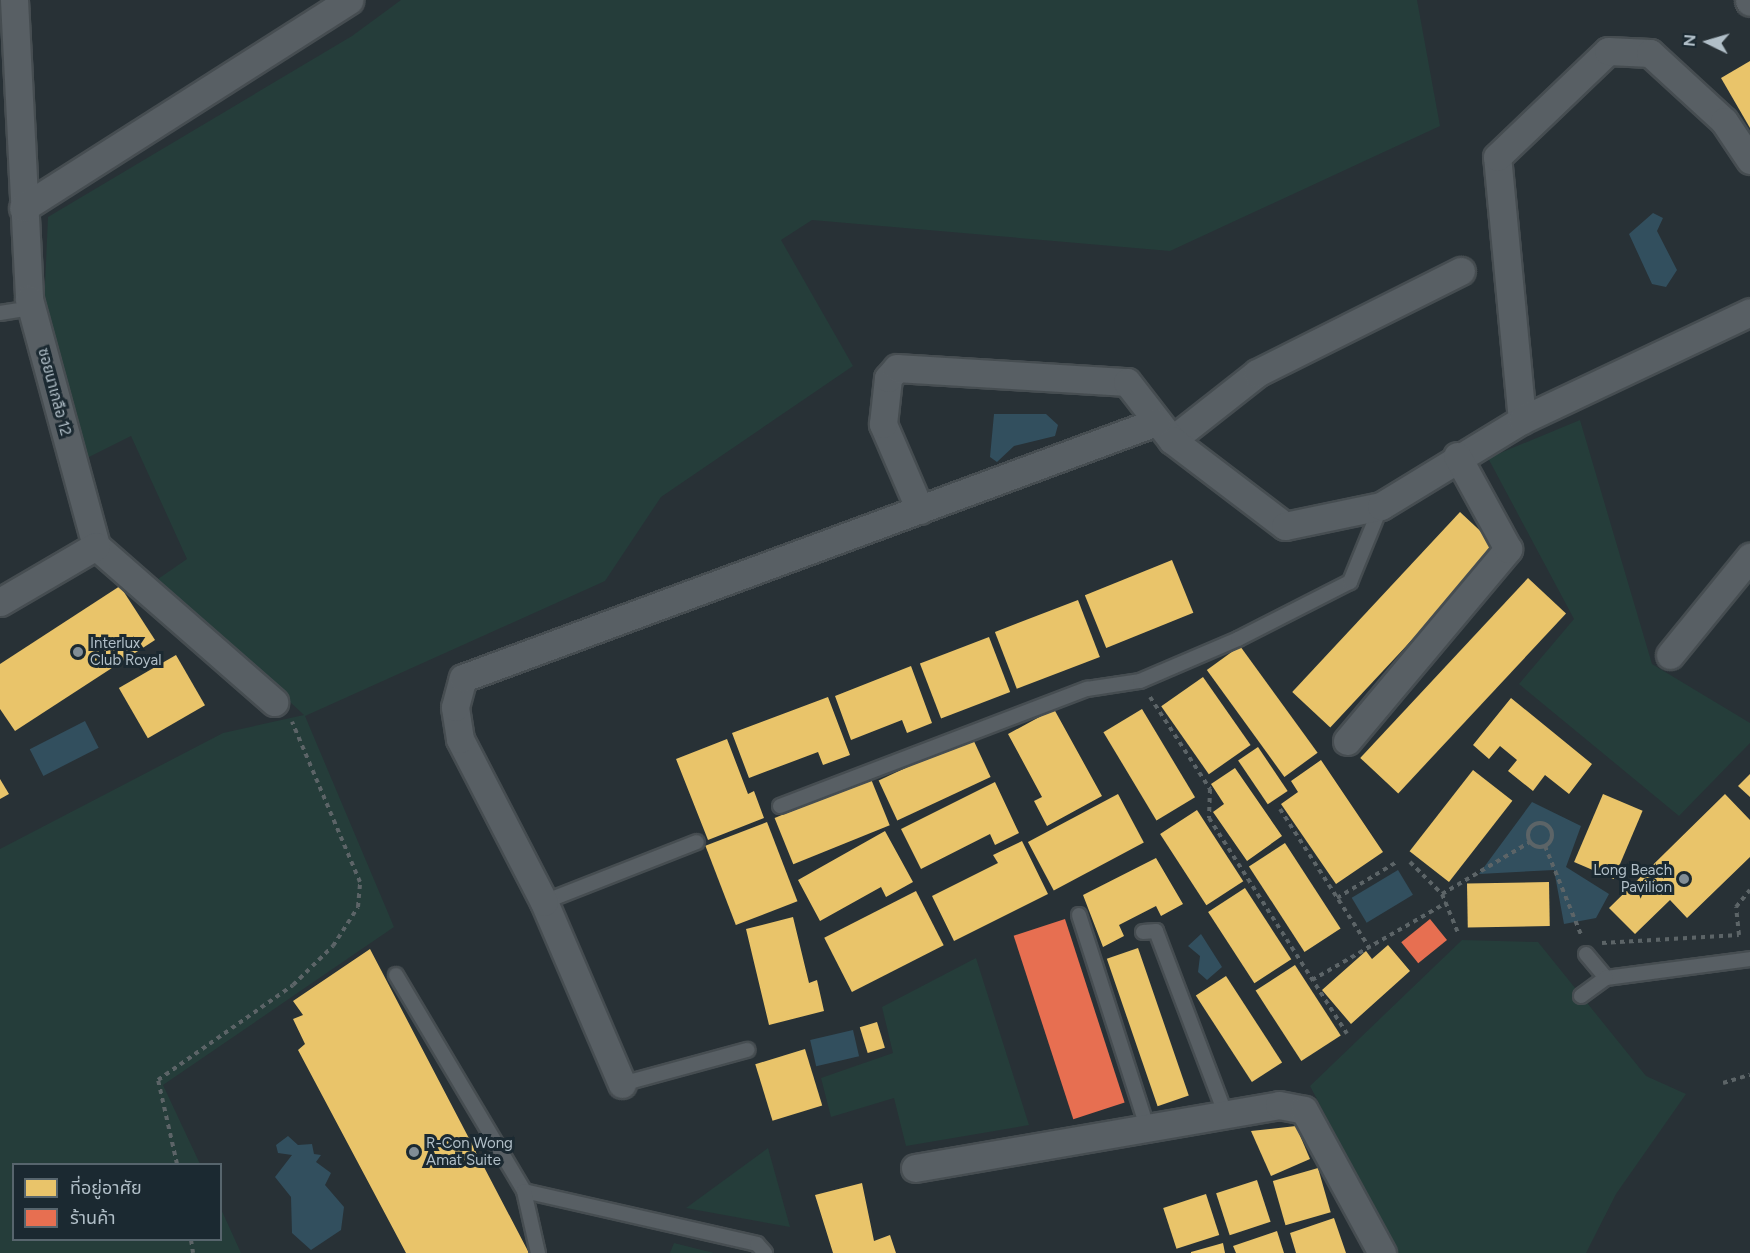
<!DOCTYPE html>
<meta charset="utf-8">
<style>
body{margin:0}
#map{position:relative;width:1750px;height:1253px;overflow:hidden;background:#283136;font-family:Figtree,"Noto Sans Thai",sans-serif}
div>[style]{position:absolute}
[style*='--x']{left:calc(var(--x)*1px);top:calc(var(--y)*1px);width:calc(var(--w)*1px);rotate:calc(var(--a)*1deg)}
.green>*{inset:0;background:#253d3a}
.water>*{inset:0;background:#324f5e;transform-origin:0 0}
.homes>*{inset:0;background:#e9c46a;transform-origin:0 0}
.shops>*{inset:0;background:#e76f51;transform-origin:0 0}
.path>*{height:4px;margin-top:-2px;transform-origin:0;background:repeating-linear-gradient(90deg,#5c6467 0 4.5px,transparent 0 9px)}
.path>.ring{margin:-2px;padding:0;box-sizing:content-box;background:none;border:4px solid #5c6467;border-radius:50%}
.roads{filter:drop-shadow(2px 0 #464d51) drop-shadow(-2px 0 #464d51) drop-shadow(0 2px #464d51) drop-shadow(0 -2px #464d51)}
.service>*{height:14px;margin:-7px;padding:0 7px;transform-origin:7px;border-radius:7px;background:#585f64}
.minor>*{height:27px;margin:-13.5px;padding:0 13.5px;transform-origin:13.5px;border-radius:13.5px;background:#585f64}
.dots>*{width:16px;height:16px;translate:-50% -50%;box-sizing:border-box;border:3px solid #1b2931;border-radius:50%}
span{translate:-50% -50%;white-space:nowrap;text-align:center;line-height:1.15;-webkit-text-stroke:6px #1b2931;paint-order:stroke}
.street-label{font-size:15px;color:#b1bfc8}
.poi-label{font-size:15px;color:#b1bfc8}
.left{translate:0 -50%;text-align:left}
.right{translate:-100% -50%;text-align:right}
.legend{position:absolute;left:12px;top:1163px;width:210px;height:78px;box-sizing:border-box;background:#1b2931;border:2px solid #57656d;margin:0;padding:8px 10px;list-style:none;font-size:18px;color:#b1bfc8}
.legend li{display:flex;align-items:center;gap:12px;height:30px}
.legend b{width:30px;border:2px solid #57656d}
.north{position:absolute;left:1678px;top:12px;width:60px;height:60px;-webkit-text-stroke:4px #1b2931;paint-order:stroke;rotate:275deg;font-size:16px;font-weight:700;line-height:24px;text-align:center;color:#b1bfc8}
.north::after{content:'';display:block;margin:auto;width:21px;height:27px;background:#b1bfc8;clip-path:polygon(50% 0,100% 100%,50% 72%,0 100%)}
</style>
<div id="map">
<div class="green">
<div style="clip-path:polygon(401px 0,1417px 0,1440px 126px,1170px 251px,812px 220px,781px 240px,853px 366px,661px 497px,605px 581px,305px 716px,394px 927px,163px 1085px,200px 1164px,14px 1164px,14px 1240px,220px 1240px,221px 1209px,241px 1253px,0 1253px,0 849px,223px 733px,304px 715px,158px 579px,187px 559px,131px 436px,85px 459px,43px 330px,48px 217px,352px 36px)"></div>
<div style="clip-path:polygon(1580px 420px,1652px 664px,1750px 723px,1750px 743px,1679px 816px,1519px 684px,1574px 619px,1488px 458px)"></div>
<div style="clip-path:polygon(1462px 940px,1538px 942px,1646px 1076px,1686px 1094px,1616px 1194px,1586px 1253px,1398px 1253px,1310px 1086px)"></div>
<div style="clip-path:polygon(976px 958px,1029px 1125px,906px 1146px,894px 1098px,831px 1117px,821px 1078px,893px 1053px,882px 1007px)"></div>
<div style="clip-path:polygon(768px 1148px,790px 1227px,686px 1208px)"></div>
<div style="clip-path:polygon(674px 1243px,714px 1253px,670px 1253px)"></div>
</div>
<div class="water">
<div style="clip-path:polygon(1653px 213px,1663px 218px,1657px 231px,1677px 270px,1666px 287px,1652px 284px,1629px 234px)"></div>
<div style="clip-path:polygon(994px 414px,1046px 414px,1058px 425px,1055px 436px,1014px 446px,997px 462px,990px 457px)"></div>
<div style="left:85px;top:721px;width:30px;height:62px;rotate:63deg"></div>
<div style="clip-path:polygon(1532px 802px,1581px 826px,1566px 867px,1609px 894px,1596px 918px,1564px 924px,1554px 870px,1479px 874px)"></div>
<div style="left:1398px;top:870px;width:29px;height:54px;rotate:59deg"></div>
<div style="clip-path:polygon(1201px 934px,1222px 967px,1207px 980px,1198px 972px,1200px 956px,1188px 946px)"></div>
<div style="left:853px;top:1030px;width:27px;height:44px;rotate:77deg"></div>
<div style="clip-path:polygon(288px 1136px,298px 1145px,312px 1144px,314px 1154px,321px 1155px,316px 1162px,331px 1173px,325px 1185px,344px 1207px,341px 1230px,311px 1250px,292px 1233px,291px 1197px,275px 1177px,292px 1155px,278px 1153px,276px 1145px)"></div>
</div>
<div class="homes">
<div style="clip-path:polygon(1750px 61px,1750px 128px,1721px 78px)"></div>
<div style="left:1460px;top:512px;width:52px;height:246px;rotate:43deg"></div>
<div style="left:1172px;top:560px;width:57px;height:94px;rotate:68deg"></div>
<div style="left:1528px;top:578px;width:52px;height:246px;rotate:43deg"></div>
<div style="clip-path:polygon(120px 586px,155px 640px,15px 731px,0 709px,0 664px)"></div>
<div style="left:1078px;top:600px;width:61px;height:89px;rotate:69deg"></div>
<div style="left:989px;top:637px;width:59px;height:74px;rotate:69deg"></div>
<div style="left:1240px;top:646px;width:132px;height:41px;rotate:54deg"></div>
<div style="left:176px;top:655px;width:58px;height:66px;rotate:60deg"></div>
<div style="clip-path:polygon(911px 666px,932px 723px,907px 733px,902px 720px,851px 740px,835px 696px)"></div>
<div style="left:1203px;top:677px;width:83px;height:51px;rotate:55deg"></div>
<div style="clip-path:polygon(828px 697px,850px 755px,823px 765px,818px 752px,749px 778px,732px 733px)"></div>
<div style="clip-path:polygon(1511px 698px,1592px 764px,1569px 794px,1545px 775px,1533px 791px,1508px 771px,1517px 760px,1500px 746px,1489px 759px,1473px 745px)"></div>
<div style="clip-path:polygon(1054px 709px,1102px 796px,1047px 826px,1034px 801px,1042px 797px,1008px 734px)"></div>
<div style="left:1142px;top:709px;width:103px;height:45px;rotate:59deg"></div>
<div style="left:972px;top:737px;width:44px;height:103px;rotate:65deg"></div>
<div style="clip-path:polygon(727px 739px,748px 794px,754px 791px,764px 818px,708px 840px,676px 759px)"></div>
<div style="left:1258px;top:747px;width:53px;height:24px;rotate:56deg"></div>
<div style="clip-path:polygon(1321px 760px,1383px 852px,1336px 884px,1281px 804px,1298px 792px,1291px 781px)"></div>
<div style="clip-path:polygon(1235px 768px,1282px 836px,1247px 861px,1213px 812px,1224px 804px,1211px 784px)"></div>
<div style="left:1473px;top:770px;width:50px;height:103px;rotate:38deg"></div>
<div style="clip-path:polygon(1750px 774px,1750px 797px,1738px 786px)"></div>
<div style="clip-path:polygon(0 779px,9px 794px,0 799px)"></div>
<div style="left:871px;top:779px;width:50px;height:104px;rotate:68deg"></div>
<div style="clip-path:polygon(995px 782px,1019px 833px,995px 845px,990px 834px,921px 869px,901px 829px)"></div>
<div style="left:1118px;top:794px;width:55px;height:102px;rotate:62deg"></div>
<div style="left:1603px;top:794px;width:43px;height:74px;rotate:23deg"></div>
<div style="clip-path:polygon(1725px 794px,1750px 820px,1750px 857px,1687px 918px,1670px 900px,1635px 934px,1609px 908px)"></div>
<div style="left:1197px;top:810px;width:85px;height:44px;rotate:57deg"></div>
<div style="left:767px;top:822px;width:85px;height:66px;rotate:69deg"></div>
<div style="clip-path:polygon(885px 831px,913px 882px,886px 897px,881px 887px,820px 921px,798px 880px)"></div>
<div style="clip-path:polygon(1022px 841px,1048px 894px,954px 941px,932px 896px,998px 863px,993px 855px)"></div>
<div style="left:1285px;top:843px;width:102px;height:43px;rotate:57deg"></div>
<div style="clip-path:polygon(1156px 858px,1183px 904px,1161px 916px,1156px 906px,1119px 925px,1124px 936px,1103px 947px,1083px 895px)"></div>
<div style="left:1549px;top:882px;width:44px;height:82px;rotate:89deg"></div>
<div style="left:1245px;top:888px;width:85px;height:44px;rotate:57deg"></div>
<div style="left:916px;top:891px;width:61px;height:103px;rotate:63deg"></div>
<div style="clip-path:polygon(793px 917px,809px 983px,817px 980px,824px 1011px,769px 1025px,746px 929px)"></div>
<div style="clip-path:polygon(1388px 945px,1410px 971px,1351px 1024px,1322px 990px,1366px 951px,1372px 959px)"></div>
<div style="left:1138px;top:948px;width:156px;height:33px;rotate:71deg"></div>
<div style="clip-path:polygon(370px 949px,529px 1253px,406px 1253px,298px 1050px,305px 1044px,293px 1019px,303px 1015px,293px 1001px)"></div>
<div style="left:1295px;top:965px;width:84px;height:47px;rotate:57deg"></div>
<div style="left:1226px;top:976px;width:103px;height:36px;rotate:57deg"></div>
<div style="left:877px;top:1022px;width:27px;height:18px;rotate:73deg"></div>
<div style="left:805px;top:1049px;width:59px;height:52px;rotate:73deg"></div>
<div style="clip-path:polygon(1296px 1126px,1310px 1159px,1271px 1176px,1251px 1131px)"></div>
<div style="left:1318px;top:1168px;width:46px;height:47px;rotate:74deg"></div>
<div style="left:1257px;top:1180px;width:44px;height:43px;rotate:72deg"></div>
<div style="clip-path:polygon(862px 1183px,874px 1241px,890px 1235px,896px 1253px,833px 1253px,815px 1195px)"></div>
<div style="left:1206px;top:1194px;width:43px;height:45px;rotate:72deg"></div>
<div style="clip-path:polygon(1334px 1218px,1346px 1253px,1296px 1253px,1290px 1233px)"></div>
<div style="clip-path:polygon(1277px 1231px,1284px 1253px,1236px 1253px,1233px 1246px)"></div>
<div style="clip-path:polygon(1223px 1243px,1225px 1253px,1191px 1253px,1191px 1252px)"></div>
</div>
<div class="shops">
<div style="left:1065px;top:919px;width:193px;height:54px;rotate:72deg"></div>
<div style="left:1430px;top:919px;width:27px;height:37px;rotate:51deg"></div>
</div>
<div class="path">
<div style="--x:1150;--y:697;--w:110;--a:56.9"></div>
<div style="--x:1210;--y:789;--w:29;--a:92"></div>
<div style="--x:1209;--y:818;--w:256;--a:57.4"></div>
<div style="--x:1280;--y:809;--w:164;--a:57.2"></div>
<div class="ring" style="left:1528px;top:823px;width:20px;height:20px"></div>
<div style="--x:1545;--y:846;--w:98;--a:67.9"></div>
<div style="--x:1410;--y:862;--w:45;--a:45"></div>
<div style="--x:1442;--y:894;--w:42;--a:67.7"></div>
<div style="--x:1442;--y:894;--w:102;--a:-30.6"></div>
<div style="--x:1337;--y:898;--w:68;--a:-31.1"></div>
<div style="--x:1739;--y:935;--w:28;--a:-96"></div>
<div style="--x:1736;--y:907;--w:22;--a:-51"></div>
<div style="--x:1602;--y:943;--w:137;--a:-3.3"></div>
<div style="--x:1312;--y:980;--w:155;--a:-29.9"></div>
<div style="--x:1723;--y:1083;--w:28;--a:-17"></div>
<div style="--x:177;--y:1164;--w:86;--a:-102.7"></div>
<div style="--x:158;--y:1080;--w:165;--a:-35.1"></div>
<div style="--x:293;--y:985;--w:56;--a:-44.3"></div>
<div style="--x:333;--y:946;--w:46;--a:-57.3"></div>
<div style="--x:358;--y:907;--w:25;--a:-85"></div>
<div style="--x:360;--y:882;--w:174;--a:-113"></div>
<div style="--x:191;--y:1240;--w:13;--a:81"></div>
</div>
<div class="roads">
<div class="service">
<div style="--x:0;--y:313;--w:31;--a:-9"></div>
<div style="--x:780;--y:806;--w:329;--a:-20.9"></div>
<div style="--x:1087;--y:689;--w:54;--a:-8.6"></div>
<div style="--x:1140;--y:681;--w:107;--a:-23.2"></div>
<div style="--x:1238;--y:639;--w:126;--a:-27"></div>
<div style="--x:1350;--y:582;--w:82;--a:-67.8"></div>
<div style="--x:544;--y:902;--w:164;--a:-21.4"></div>
<div style="--x:1079;--y:915;--w:226;--a:72.2"></div>
<div style="--x:1143;--y:932;--w:13;--a:-4"></div>
<div style="--x:1156;--y:931;--w:197;--a:69.2"></div>
<div style="--x:1586;--y:954;--w:31;--a:50"></div>
<div style="--x:1606;--y:978;--w:145;--a:-7.5"></div>
<div style="--x:396;--y:975;--w:251;--a:59.3"></div>
<div style="--x:524;--y:1191;--w:239;--a:12.8"></div>
<div style="--x:757;--y:1244;--w:12;--a:48"></div>
<div style="--x:1581;--y:996;--w:31;--a:-36"></div>
<div style="--x:622;--y:1084;--w:130;--a:-15.2"></div>
<div style="--x:524;--y:1191;--w:64;--a:77.3"></div>
</div>
<div class="minor">
<div style="--x:14;--y:0;--w:299;--a:87.1"></div>
<div style="--x:29;--y:299;--w:256;--a:74.8"></div>
<div style="--x:96;--y:546;--w:237;--a:41.2"></div>
<div style="--x:1749;--y:0;--w:2;--a:63"></div>
<div style="--x:23;--y:208;--w:387;--a:-32.5"></div>
<div style="--x:1522;--y:420;--w:264;--a:-95.4"></div>
<div style="--x:1497;--y:157;--w:153;--a:-43.7"></div>
<div style="--x:1608;--y:51;--w:42;--a:2.7"></div>
<div style="--x:1650;--y:53;--w:100;--a:42.6"></div>
<div style="--x:1724;--y:121;--w:47;--a:56.3"></div>
<div style="--x:1172;--y:440;--w:108;--a:-38.2"></div>
<div style="--x:1257;--y:373;--w:228;--a:-26.6"></div>
<div style="--x:920;--y:510;--w:94;--a:-113.3"></div>
<div style="--x:883;--y:424;--w:46;--a:-83.8"></div>
<div style="--x:888;--y:378;--w:13;--a:-48"></div>
<div style="--x:897;--y:368;--w:230;--a:3.5"></div>
<div style="--x:1127;--y:382;--w:73;--a:52.2"></div>
<div style="--x:1172;--y:440;--w:142;--a:37.3"></div>
<div style="--x:1285;--y:526;--w:98;--a:-11.8"></div>
<div style="--x:1381;--y:506;--w:165;--a:-31.4"></div>
<div style="--x:1522;--y:420;--w:252;--a:-25.3"></div>
<div style="--x:0;--y:602;--w:111;--a:-30.3"></div>
<div style="--x:1670;--y:655;--w:127;--a:-50.8"></div>
<div style="--x:1347;--y:741;--w:251;--a:-50"></div>
<div style="--x:1508;--y:549;--w:106;--a:-118.7"></div>
<div style="--x:622;--y:1084;--w:198;--a:-113.2"></div>
<div style="--x:544;--y:902;--w:183;--a:-117.3"></div>
<div style="--x:460;--y:739;--w:32;--a:-99"></div>
<div style="--x:455;--y:707;--w:30;--a:-75"></div>
<div style="--x:463;--y:678;--w:739;--a:-20.27"></div>
<div style="--x:915;--y:1168;--w:369;--a:-9.8"></div>
<div style="--x:1279;--y:1105;--w:25;--a:11"></div>
<div style="--x:1304;--y:1110;--w:163;--a:61.4"></div>
</div>
</div>
<div class="dots">
<div style="left:78px;top:652px;background:#818d95"></div>
<div style="left:1684px;top:879px;background:#818d95"></div>
<div style="left:414px;top:1152px;background:#818d95"></div>
</div>
<div class="street-label">
<span style="left:54px;top:392px;rotate:75deg">ซอยนาเกลือ 12</span>
</div>
<div class="poi-label">
<span class="left" style="left:90px;top:652px">Interlux<br>Club Royal</span>
<span class="right" style="left:1672px;top:879px">Long Beach<br>Pavilion</span>
<span class="left" style="left:426px;top:1152px">R-Con Wong<br>Amat Suite</span>
</div>
<ul class="legend">
<li><b style="height:16px;background:#e9c46a"></b>ที่อยู่อาศัย</li>
<li><b style="height:16px;background:#e76f51"></b>ร้านค้า</li>
</ul>
<div class="north">N</div>
</div>
